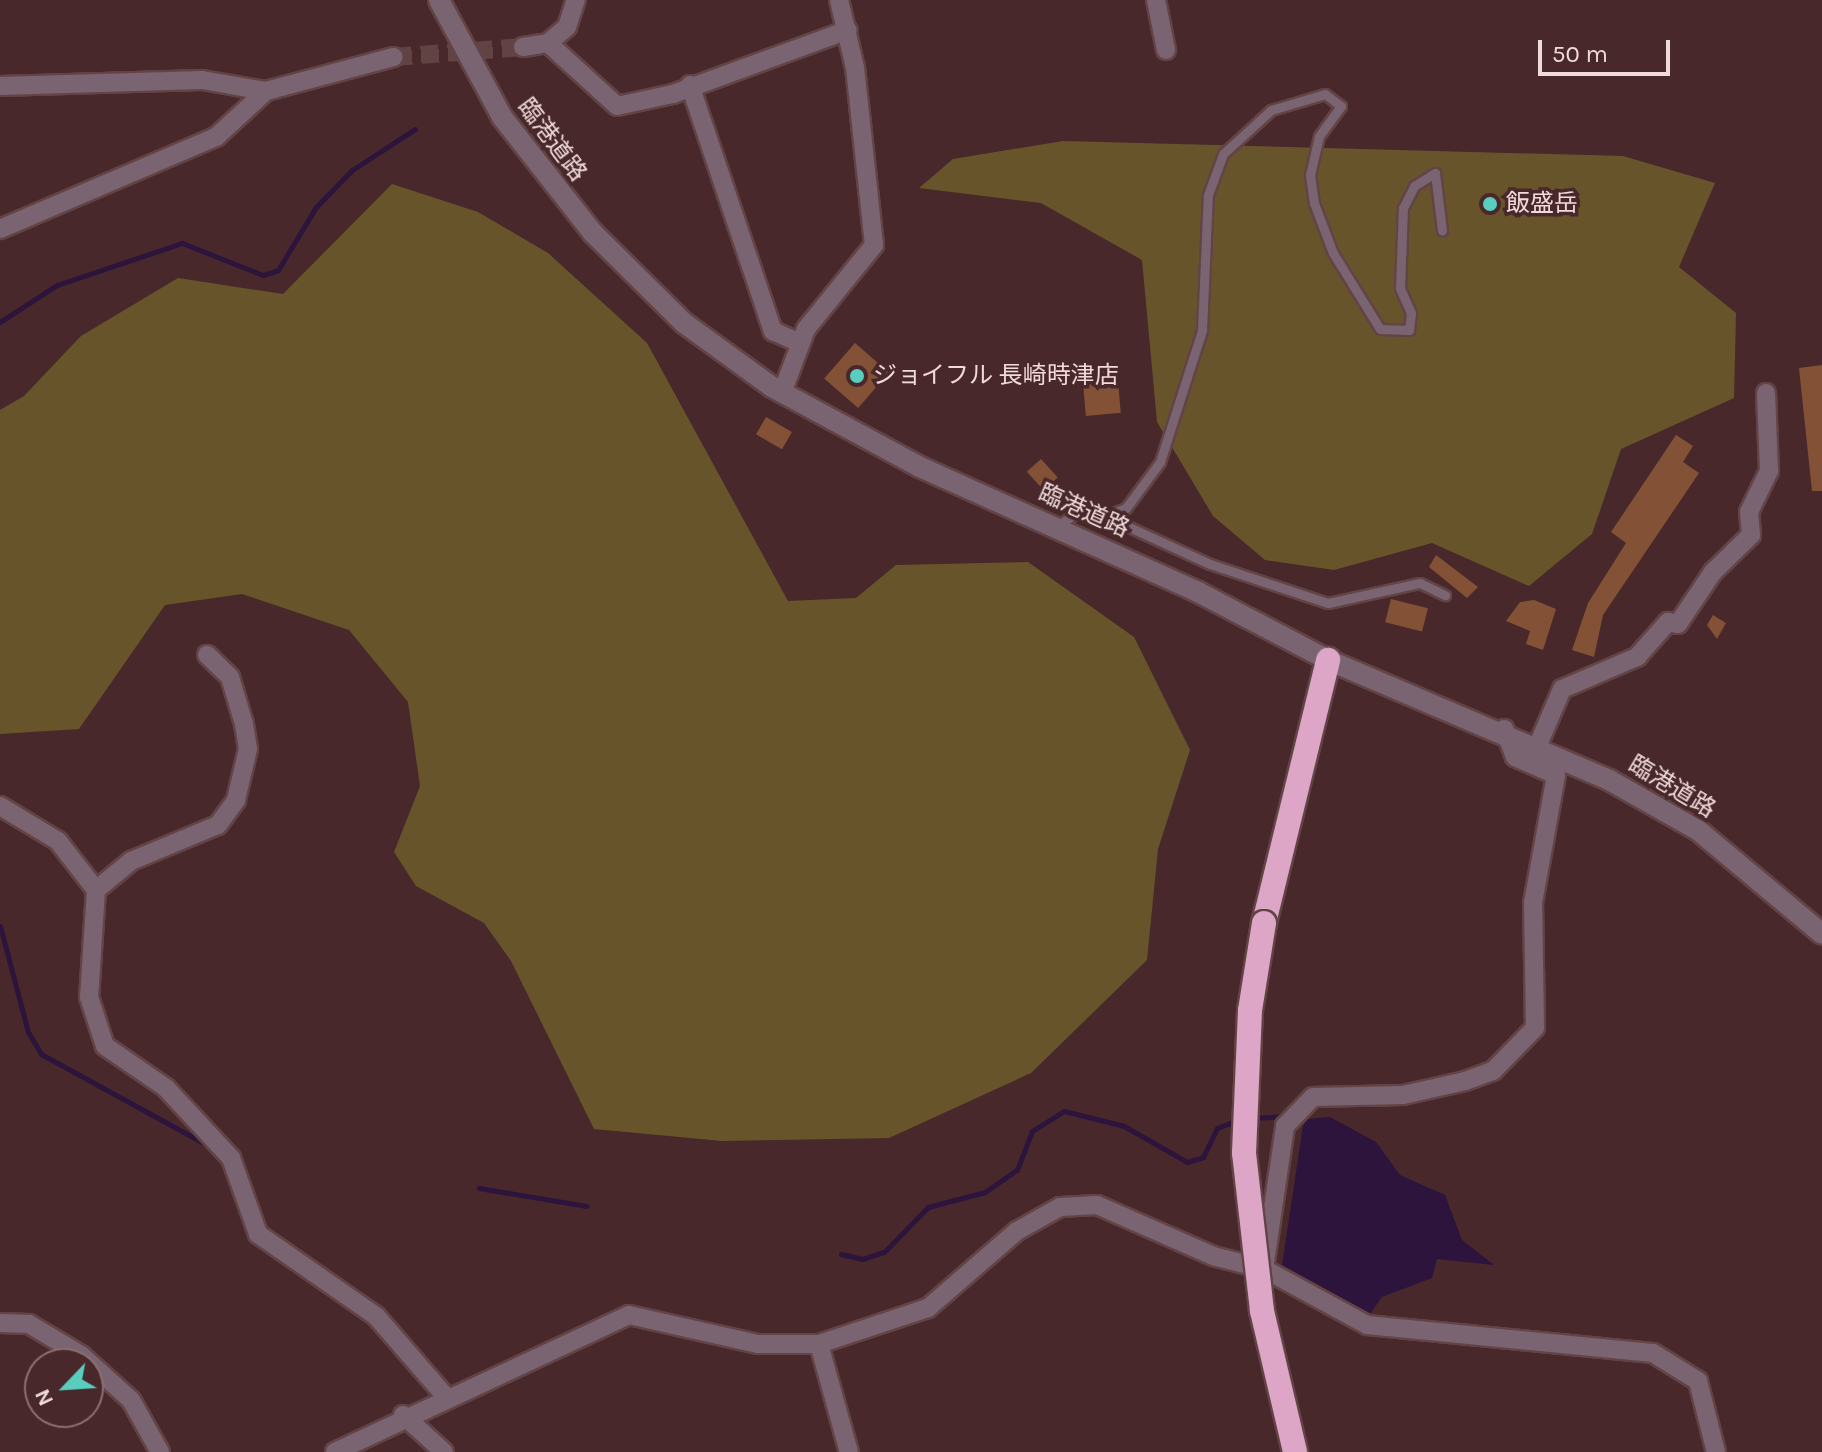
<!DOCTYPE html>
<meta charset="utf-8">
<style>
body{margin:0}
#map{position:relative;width:1822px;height:1452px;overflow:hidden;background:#48282a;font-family:Karla,"Noto Sans JP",sans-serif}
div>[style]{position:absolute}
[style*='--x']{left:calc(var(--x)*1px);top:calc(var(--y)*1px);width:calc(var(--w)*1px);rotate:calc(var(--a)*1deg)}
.green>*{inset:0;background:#68542b}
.water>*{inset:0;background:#2c143d}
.stream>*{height:5px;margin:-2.5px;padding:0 2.5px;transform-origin:2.5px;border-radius:2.5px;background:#2c143d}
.building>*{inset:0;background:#835236;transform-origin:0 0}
.minor-tunnel>*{height:18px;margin-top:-9px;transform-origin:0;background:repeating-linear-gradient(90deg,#614344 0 18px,transparent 0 27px)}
.roads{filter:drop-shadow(2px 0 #634446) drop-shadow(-2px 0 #634446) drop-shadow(0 2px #634446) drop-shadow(0 -2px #634446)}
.service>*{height:9px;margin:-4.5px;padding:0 4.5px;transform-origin:4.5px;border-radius:4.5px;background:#7b6471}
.minor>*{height:18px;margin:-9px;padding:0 9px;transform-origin:9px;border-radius:9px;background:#7b6471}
.tertiary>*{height:20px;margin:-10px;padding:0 10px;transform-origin:10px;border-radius:10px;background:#7b6471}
.motorway>*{height:24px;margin:-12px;padding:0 12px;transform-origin:12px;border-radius:12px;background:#dda6c6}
.bridges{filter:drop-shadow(2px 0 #634446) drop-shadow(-2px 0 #634446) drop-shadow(0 2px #634446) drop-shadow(0 -2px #634446)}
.motorway-bridge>*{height:24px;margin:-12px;padding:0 12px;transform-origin:12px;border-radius:12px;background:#dda6c6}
.dots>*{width:22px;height:22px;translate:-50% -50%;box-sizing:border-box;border:4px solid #48282a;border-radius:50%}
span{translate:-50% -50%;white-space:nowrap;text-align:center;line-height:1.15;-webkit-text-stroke:7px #48282a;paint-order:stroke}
.street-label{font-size:24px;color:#f0dada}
.poi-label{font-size:24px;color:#f0dada}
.left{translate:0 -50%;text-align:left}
.north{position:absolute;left:24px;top:1348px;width:80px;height:80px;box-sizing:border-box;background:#48282a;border:2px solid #8b6f70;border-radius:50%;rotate:245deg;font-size:22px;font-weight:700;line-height:32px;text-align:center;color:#f0dada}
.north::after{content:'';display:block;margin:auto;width:28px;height:36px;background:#59cebf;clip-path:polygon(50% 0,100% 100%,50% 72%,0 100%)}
.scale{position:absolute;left:1538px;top:40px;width:132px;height:36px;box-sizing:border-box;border:4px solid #f0dada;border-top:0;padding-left:10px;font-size:24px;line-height:28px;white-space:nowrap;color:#f0dada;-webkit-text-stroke:6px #48282a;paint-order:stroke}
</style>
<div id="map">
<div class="green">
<div style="clip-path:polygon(1063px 141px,1623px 156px,1715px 183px,1679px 267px,1736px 313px,1734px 398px,1621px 449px,1592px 534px,1529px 586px,1432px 543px,1334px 570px,1265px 560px,1213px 516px,1157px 422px,1142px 260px,1041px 203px,919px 188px,953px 159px)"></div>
<div style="clip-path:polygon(392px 184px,478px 212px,548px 253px,647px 343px,788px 601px,856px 598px,896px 565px,1028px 562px,1134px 637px,1190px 750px,1158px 849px,1147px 960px,1031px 1073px,889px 1138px,722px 1141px,594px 1129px,511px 961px,484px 923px,416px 886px,394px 852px,420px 786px,408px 702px,349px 630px,242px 594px,165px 605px,79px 729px,0 734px,0 410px,24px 396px,81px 336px,178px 278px,283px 294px)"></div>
</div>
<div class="water">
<div style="clip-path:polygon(1330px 1117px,1376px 1142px,1400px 1175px,1445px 1195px,1462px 1240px,1494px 1265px,1437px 1259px,1432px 1278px,1382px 1297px,1370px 1314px,1282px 1265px,1303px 1126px,1307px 1119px)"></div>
</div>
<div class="stream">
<div style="--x:0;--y:322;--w:68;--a:-33"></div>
<div style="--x:57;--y:285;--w:132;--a:-18.6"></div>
<div style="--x:182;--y:243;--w:87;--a:21.6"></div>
<div style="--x:263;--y:275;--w:16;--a:-18"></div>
<div style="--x:278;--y:270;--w:74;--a:-58.9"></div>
<div style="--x:316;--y:207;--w:52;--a:-45.8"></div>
<div style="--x:352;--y:170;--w:75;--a:-33.1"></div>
<div style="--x:0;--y:926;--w:110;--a:75.2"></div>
<div style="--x:28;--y:1032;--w:26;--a:59"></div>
<div style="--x:41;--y:1054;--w:189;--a:28.7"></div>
<div style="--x:1252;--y:1118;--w:34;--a:-3"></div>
<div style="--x:479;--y:1188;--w:109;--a:9.5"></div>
<div style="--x:841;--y:1254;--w:22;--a:13"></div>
<div style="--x:862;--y:1259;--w:23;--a:-18"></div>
<div style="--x:884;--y:1252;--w:63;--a:-45.6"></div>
<div style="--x:928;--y:1207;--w:59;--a:-14.7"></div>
<div style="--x:985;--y:1192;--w:39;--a:-35"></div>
<div style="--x:1017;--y:1170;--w:42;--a:-69"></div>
<div style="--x:1032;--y:1131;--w:38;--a:-32"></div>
<div style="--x:1064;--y:1111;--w:62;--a:14"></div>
<div style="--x:1124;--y:1126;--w:73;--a:29.7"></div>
<div style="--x:1187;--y:1162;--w:17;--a:-17"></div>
<div style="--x:1203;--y:1157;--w:32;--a:-64"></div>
<div style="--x:1217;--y:1128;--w:22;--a:-21"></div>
</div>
<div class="building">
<div style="left:855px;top:343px;width:45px;height:47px;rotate:41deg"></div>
<div style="clip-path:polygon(1822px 365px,1822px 491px,1812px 491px,1799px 368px)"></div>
<div style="left:1117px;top:370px;width:43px;height:35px;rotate:85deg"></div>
<div style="left:766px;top:417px;width:30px;height:20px;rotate:30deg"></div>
<div style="clip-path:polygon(1676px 435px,1693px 446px,1683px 462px,1699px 473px,1603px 615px,1594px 657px,1572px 650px,1588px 603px,1626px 543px,1611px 532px)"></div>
<div style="left:1041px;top:459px;width:25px;height:19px;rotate:48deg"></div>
<div style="clip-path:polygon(1436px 555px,1478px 587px,1467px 598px,1429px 567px)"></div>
<div style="left:1391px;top:599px;width:38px;height:24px;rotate:14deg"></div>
<div style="clip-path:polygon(1534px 600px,1556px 609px,1543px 650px,1526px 644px,1530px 631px,1506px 621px,1520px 602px)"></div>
<div style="clip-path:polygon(1713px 615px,1726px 623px,1717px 639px,1707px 625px)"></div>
</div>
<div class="minor-tunnel">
<div style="--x:394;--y:57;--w:129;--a:-4.4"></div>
</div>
<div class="roads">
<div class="service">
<div style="--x:1105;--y:516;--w:115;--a:24.6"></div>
<div style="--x:1210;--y:564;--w:124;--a:18.3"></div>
<div style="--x:1328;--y:603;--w:94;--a:-12.3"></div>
<div style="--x:1420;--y:583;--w:28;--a:26"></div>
<div style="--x:1057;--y:526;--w:30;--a:-34"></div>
<div style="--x:1082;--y:509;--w:24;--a:17"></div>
<div style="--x:1105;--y:516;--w:22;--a:-21"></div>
<div style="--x:1126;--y:508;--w:57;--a:-53.5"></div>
<div style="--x:1160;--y:462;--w:139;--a:-72.3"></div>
<div style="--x:1202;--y:330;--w:135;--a:-87.5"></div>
<div style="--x:1208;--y:195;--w:44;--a:-69.9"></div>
<div style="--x:1223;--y:154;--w:65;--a:-42.5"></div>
<div style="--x:1271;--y:110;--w:56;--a:-16.5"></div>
<div style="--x:1325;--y:94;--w:20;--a:37"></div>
<div style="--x:1341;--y:106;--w:37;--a:126"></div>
<div style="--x:1319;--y:136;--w:40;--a:103"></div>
<div style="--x:1310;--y:175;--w:28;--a:82"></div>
<div style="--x:1314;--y:203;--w:53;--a:69.2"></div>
<div style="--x:1333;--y:253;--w:89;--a:58.3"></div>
<div style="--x:1380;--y:329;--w:29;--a:2"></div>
<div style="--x:1409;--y:330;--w:17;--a:-83"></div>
<div style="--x:1411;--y:313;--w:27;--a:-114"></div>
<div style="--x:1400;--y:288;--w:80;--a:-87.9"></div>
<div style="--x:1403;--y:208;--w:25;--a:-63"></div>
<div style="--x:1414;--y:186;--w:25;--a:-32"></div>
<div style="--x:1435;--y:173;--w:58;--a:83.1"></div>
</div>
<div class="minor">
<div style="--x:1156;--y:0;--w:51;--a:78.7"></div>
<div style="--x:548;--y:43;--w:93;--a:42.4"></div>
<div style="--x:617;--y:106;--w:57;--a:-12.1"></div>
<div style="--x:673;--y:94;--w:186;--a:-20.1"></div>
<div style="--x:523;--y:47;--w:25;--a:-9"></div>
<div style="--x:548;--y:43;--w:25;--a:-40"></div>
<div style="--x:567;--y:27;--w:28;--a:-72"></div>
<div style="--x:690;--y:85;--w:260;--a:71.4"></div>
<div style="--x:773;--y:331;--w:30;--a:24"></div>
<div style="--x:0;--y:86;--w:202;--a:-1.7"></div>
<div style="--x:202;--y:80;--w:65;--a:9.8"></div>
<div style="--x:266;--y:91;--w:132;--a:-14.9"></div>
<div style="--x:0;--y:229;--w:235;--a:-23.1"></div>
<div style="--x:216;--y:137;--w:68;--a:-42.6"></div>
<div style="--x:782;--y:393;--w:68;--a:-69.4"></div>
<div style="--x:806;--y:329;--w:108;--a:-51"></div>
<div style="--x:874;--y:245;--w:178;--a:-96.1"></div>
<div style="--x:855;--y:68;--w:70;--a:-103.2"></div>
<div style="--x:1538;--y:745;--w:61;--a:-66.8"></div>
<div style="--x:1562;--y:689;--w:82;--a:-23.1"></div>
<div style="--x:1637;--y:657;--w:47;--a:-48.5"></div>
<div style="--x:1668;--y:622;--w:10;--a:11"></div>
<div style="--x:1678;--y:624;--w:63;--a:-56.1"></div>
<div style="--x:1713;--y:572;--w:53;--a:-44.2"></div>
<div style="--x:1751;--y:535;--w:23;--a:-95"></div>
<div style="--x:1749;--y:512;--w:46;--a:-64"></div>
<div style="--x:1769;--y:471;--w:78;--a:-92.2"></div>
<div style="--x:0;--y:806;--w:68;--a:31.1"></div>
<div style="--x:58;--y:841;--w:62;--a:52.2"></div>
<div style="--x:96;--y:890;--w:107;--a:93.7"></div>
<div style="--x:89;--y:997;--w:52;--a:71.9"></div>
<div style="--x:105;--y:1046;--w:74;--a:34.5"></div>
<div style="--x:166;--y:1088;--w:96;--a:47.1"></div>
<div style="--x:231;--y:1158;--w:81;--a:70.4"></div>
<div style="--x:258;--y:1234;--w:144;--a:34.8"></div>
<div style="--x:376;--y:1316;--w:106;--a:49.2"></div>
<div style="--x:96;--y:890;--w:45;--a:-39.6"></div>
<div style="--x:131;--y:861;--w:94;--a:-22.5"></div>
<div style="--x:218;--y:825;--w:31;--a:-54"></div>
<div style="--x:236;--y:800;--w:52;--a:-76.8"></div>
<div style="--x:248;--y:749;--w:25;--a:-99"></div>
<div style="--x:244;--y:724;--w:49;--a:-106.6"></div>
<div style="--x:230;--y:677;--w:32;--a:-136"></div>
<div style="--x:1264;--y:1269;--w:145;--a:-81.6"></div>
<div style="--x:1285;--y:1126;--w:40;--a:-46"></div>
<div style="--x:1313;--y:1097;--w:90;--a:-1.3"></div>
<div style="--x:1403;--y:1095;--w:64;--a:-12.7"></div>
<div style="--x:1465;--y:1081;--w:30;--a:-20"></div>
<div style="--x:1493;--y:1071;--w:60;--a:-45.7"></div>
<div style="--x:1535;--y:1028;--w:125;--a:-90.9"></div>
<div style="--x:1533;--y:903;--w:130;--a:-79.8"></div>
<div style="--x:1556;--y:775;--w:45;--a:-156.3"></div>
<div style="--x:1515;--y:757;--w:30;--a:-111"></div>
<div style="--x:0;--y:1323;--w:29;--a:2"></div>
<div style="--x:29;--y:1324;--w:61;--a:30.8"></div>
<div style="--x:81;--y:1355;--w:67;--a:42"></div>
<div style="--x:131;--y:1400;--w:60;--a:60.9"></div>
<div style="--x:819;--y:1344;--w:112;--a:74.5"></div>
<div style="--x:403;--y:1415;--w:55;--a:42.1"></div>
<div style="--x:335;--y:1452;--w:324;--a:-25"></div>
<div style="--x:629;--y:1315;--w:132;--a:12.7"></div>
<div style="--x:758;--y:1344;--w:61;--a:0"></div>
<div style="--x:819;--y:1344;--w:115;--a:-18.3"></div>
<div style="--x:928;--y:1308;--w:118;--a:-40.9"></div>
<div style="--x:1017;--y:1231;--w:49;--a:-29.2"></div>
<div style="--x:1060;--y:1207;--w:37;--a:-3"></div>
<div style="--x:1097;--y:1205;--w:127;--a:23.7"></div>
<div style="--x:1213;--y:1256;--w:53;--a:14.3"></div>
<div style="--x:1264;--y:1269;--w:117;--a:28.5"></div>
<div style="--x:1367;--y:1325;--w:287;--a:5.6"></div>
<div style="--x:1653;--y:1353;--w:53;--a:31.9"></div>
<div style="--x:1698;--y:1381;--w:73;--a:75.8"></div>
</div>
<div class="tertiary">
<div style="--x:439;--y:0;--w:133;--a:61.7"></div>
<div style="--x:502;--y:117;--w:147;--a:51.9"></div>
<div style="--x:593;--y:233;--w:128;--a:44.7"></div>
<div style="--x:684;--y:323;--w:109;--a:36"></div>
<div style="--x:772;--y:387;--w:168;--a:28.4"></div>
<div style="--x:920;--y:467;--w:305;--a:24.2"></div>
<div style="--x:1198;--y:592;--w:147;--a:27.6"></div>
<div style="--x:1328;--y:660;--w:306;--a:23.1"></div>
<div style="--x:1609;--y:780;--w:103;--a:29.5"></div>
<div style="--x:1699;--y:831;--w:160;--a:39.9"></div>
</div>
<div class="motorway">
<div style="--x:1264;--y:923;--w:271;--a:-76.3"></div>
</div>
</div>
<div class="bridges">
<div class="motorway-bridge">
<div style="--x:1264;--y:923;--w:88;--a:99.1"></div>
<div style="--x:1250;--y:1010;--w:143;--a:92.4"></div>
<div style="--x:1244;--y:1153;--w:159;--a:83.5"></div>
<div style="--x:1262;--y:1311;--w:145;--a:76.8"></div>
</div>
</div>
<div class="dots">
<div style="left:1490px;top:204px;background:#59cebf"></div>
<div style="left:857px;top:376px;background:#59cebf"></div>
</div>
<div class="street-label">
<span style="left:552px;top:140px;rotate:53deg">臨港道路</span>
<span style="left:1084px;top:511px;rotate:24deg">臨港道路</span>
<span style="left:1672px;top:787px;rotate:31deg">臨港道路</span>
</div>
<div class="poi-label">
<span class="left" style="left:1506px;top:204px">飯盛岳</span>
<span class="left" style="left:873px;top:376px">ジョイフル 長崎時津店</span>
</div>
<div class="north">N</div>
<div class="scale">50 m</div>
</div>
